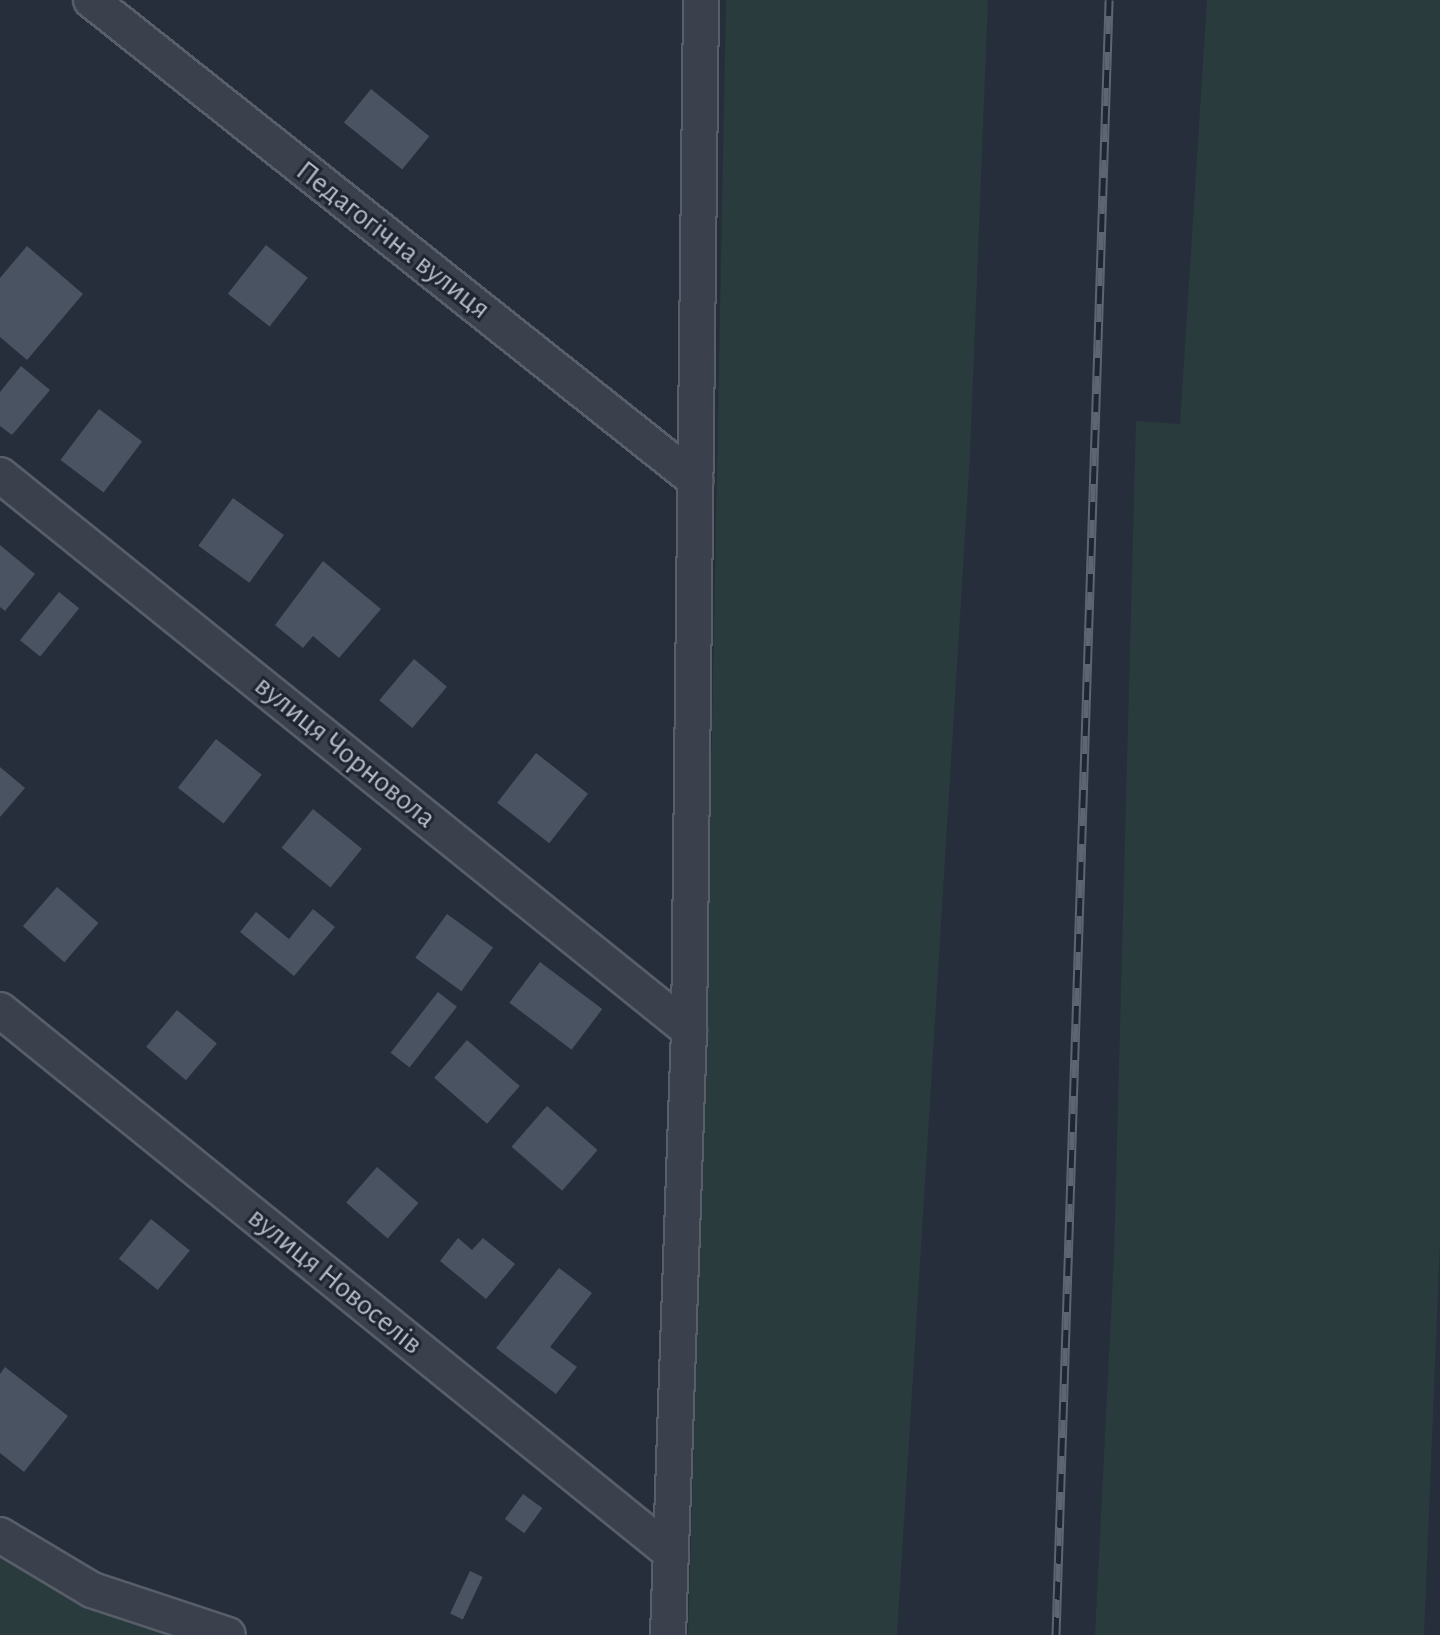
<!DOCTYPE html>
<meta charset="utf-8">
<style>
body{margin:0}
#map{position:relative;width:1440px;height:1635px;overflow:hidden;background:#262e3b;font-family:"Alegreya Sans",sans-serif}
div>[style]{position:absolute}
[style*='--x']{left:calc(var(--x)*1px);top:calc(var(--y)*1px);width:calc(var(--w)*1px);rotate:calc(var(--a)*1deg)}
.green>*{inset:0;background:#293b3d}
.building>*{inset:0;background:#4a5362;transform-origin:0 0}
.roads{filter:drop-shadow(2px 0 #585e6a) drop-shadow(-2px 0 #585e6a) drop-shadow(0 2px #585e6a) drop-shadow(0 -2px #585e6a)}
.minor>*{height:34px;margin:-17px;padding:0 17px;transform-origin:17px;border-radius:17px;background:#3a404c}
.rail>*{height:9px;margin-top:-4.5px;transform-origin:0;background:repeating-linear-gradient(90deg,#1f2531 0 18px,#5d6472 0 36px);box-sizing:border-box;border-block:2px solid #5d6472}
span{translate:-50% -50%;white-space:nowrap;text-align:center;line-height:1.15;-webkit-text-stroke:6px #1f2531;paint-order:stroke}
.street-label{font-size:30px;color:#b6bbc7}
</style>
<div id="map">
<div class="green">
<div style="clip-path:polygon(726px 0,988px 0,970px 455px,897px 1635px,688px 1635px,706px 1042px)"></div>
<div style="clip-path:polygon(1207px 0,1440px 0,1440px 1242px,1424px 1635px,1095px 1635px,1114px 1254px,1136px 421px,1180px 424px)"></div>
<div style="clip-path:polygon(0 1552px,179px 1635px,0 1635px)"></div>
</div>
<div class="building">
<div style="left:371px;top:89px;width:75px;height:43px;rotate:39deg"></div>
<div style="left:266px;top:245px;width:53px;height:62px;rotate:38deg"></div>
<div style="clip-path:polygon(27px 246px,83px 294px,27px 360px,0 337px,0 278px)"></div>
<div style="clip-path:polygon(21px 366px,50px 390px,12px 435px,0 426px,0 392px)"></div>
<div style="left:99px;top:409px;width:54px;height:64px;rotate:37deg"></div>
<div style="left:233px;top:498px;width:63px;height:59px;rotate:36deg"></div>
<div style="clip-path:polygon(0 545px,35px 574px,5px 611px,0 607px)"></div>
<div style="clip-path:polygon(323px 561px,381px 609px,339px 658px,313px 636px,303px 648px,275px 625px)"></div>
<div style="left:59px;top:592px;width:26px;height:62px;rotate:39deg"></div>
<div style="left:414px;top:659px;width:43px;height:54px;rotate:40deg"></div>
<div style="left:216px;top:739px;width:58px;height:62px;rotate:38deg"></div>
<div style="left:536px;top:753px;width:66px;height:63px;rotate:38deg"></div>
<div style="clip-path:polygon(0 767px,25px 788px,0 817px)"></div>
<div style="left:313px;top:809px;width:63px;height:50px;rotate:39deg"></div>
<div style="left:57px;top:887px;width:55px;height:52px;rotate:41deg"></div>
<div style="clip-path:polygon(313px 909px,335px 927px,294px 976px,240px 932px,256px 912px,289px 939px)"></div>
<div style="left:447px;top:914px;width:57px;height:54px;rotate:36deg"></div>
<div style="left:540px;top:962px;width:78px;height:51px;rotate:37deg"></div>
<div style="left:438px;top:992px;width:24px;height:77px;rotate:38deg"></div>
<div style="left:177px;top:1010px;width:52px;height:48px;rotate:40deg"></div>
<div style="left:467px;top:1040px;width:70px;height:50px;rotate:41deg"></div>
<div style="left:547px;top:1106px;width:67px;height:54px;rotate:41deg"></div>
<div style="left:377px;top:1167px;width:55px;height:47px;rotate:41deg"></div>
<div style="left:151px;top:1219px;width:50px;height:51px;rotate:39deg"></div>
<div style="clip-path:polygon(458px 1238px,472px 1250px,483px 1238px,515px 1264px,486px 1299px,440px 1261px)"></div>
<div style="clip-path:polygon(559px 1268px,592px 1293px,550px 1347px,577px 1367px,556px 1394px,496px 1348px)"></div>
<div style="clip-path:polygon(5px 1367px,68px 1416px,24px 1472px,0 1453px,0 1374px)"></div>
<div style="left:523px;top:1494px;width:24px;height:31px;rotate:36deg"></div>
<div style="left:470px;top:1571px;width:14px;height:47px;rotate:25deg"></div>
</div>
<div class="roads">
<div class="minor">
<div style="--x:91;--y:0;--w:772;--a:38.47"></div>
<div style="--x:0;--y:475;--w:885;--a:38.85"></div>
<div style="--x:0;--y:1010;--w:863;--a:38.98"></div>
<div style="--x:0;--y:1535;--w:107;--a:30.9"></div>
<div style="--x:92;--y:1590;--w:143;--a:18.3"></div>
<div style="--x:668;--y:1635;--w:605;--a:-88.01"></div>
<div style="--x:689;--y:1030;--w:1030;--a:-89.33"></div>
</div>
</div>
<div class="rail">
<div style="--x:1056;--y:1635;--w:1636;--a:-88.14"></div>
</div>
<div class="street-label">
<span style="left:393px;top:240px;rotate:38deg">Педагогічна вулиця</span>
<span style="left:345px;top:752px;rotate:39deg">вулиця Чорновола</span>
<span style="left:335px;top:1281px;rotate:39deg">вулиця Новоселів</span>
</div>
</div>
